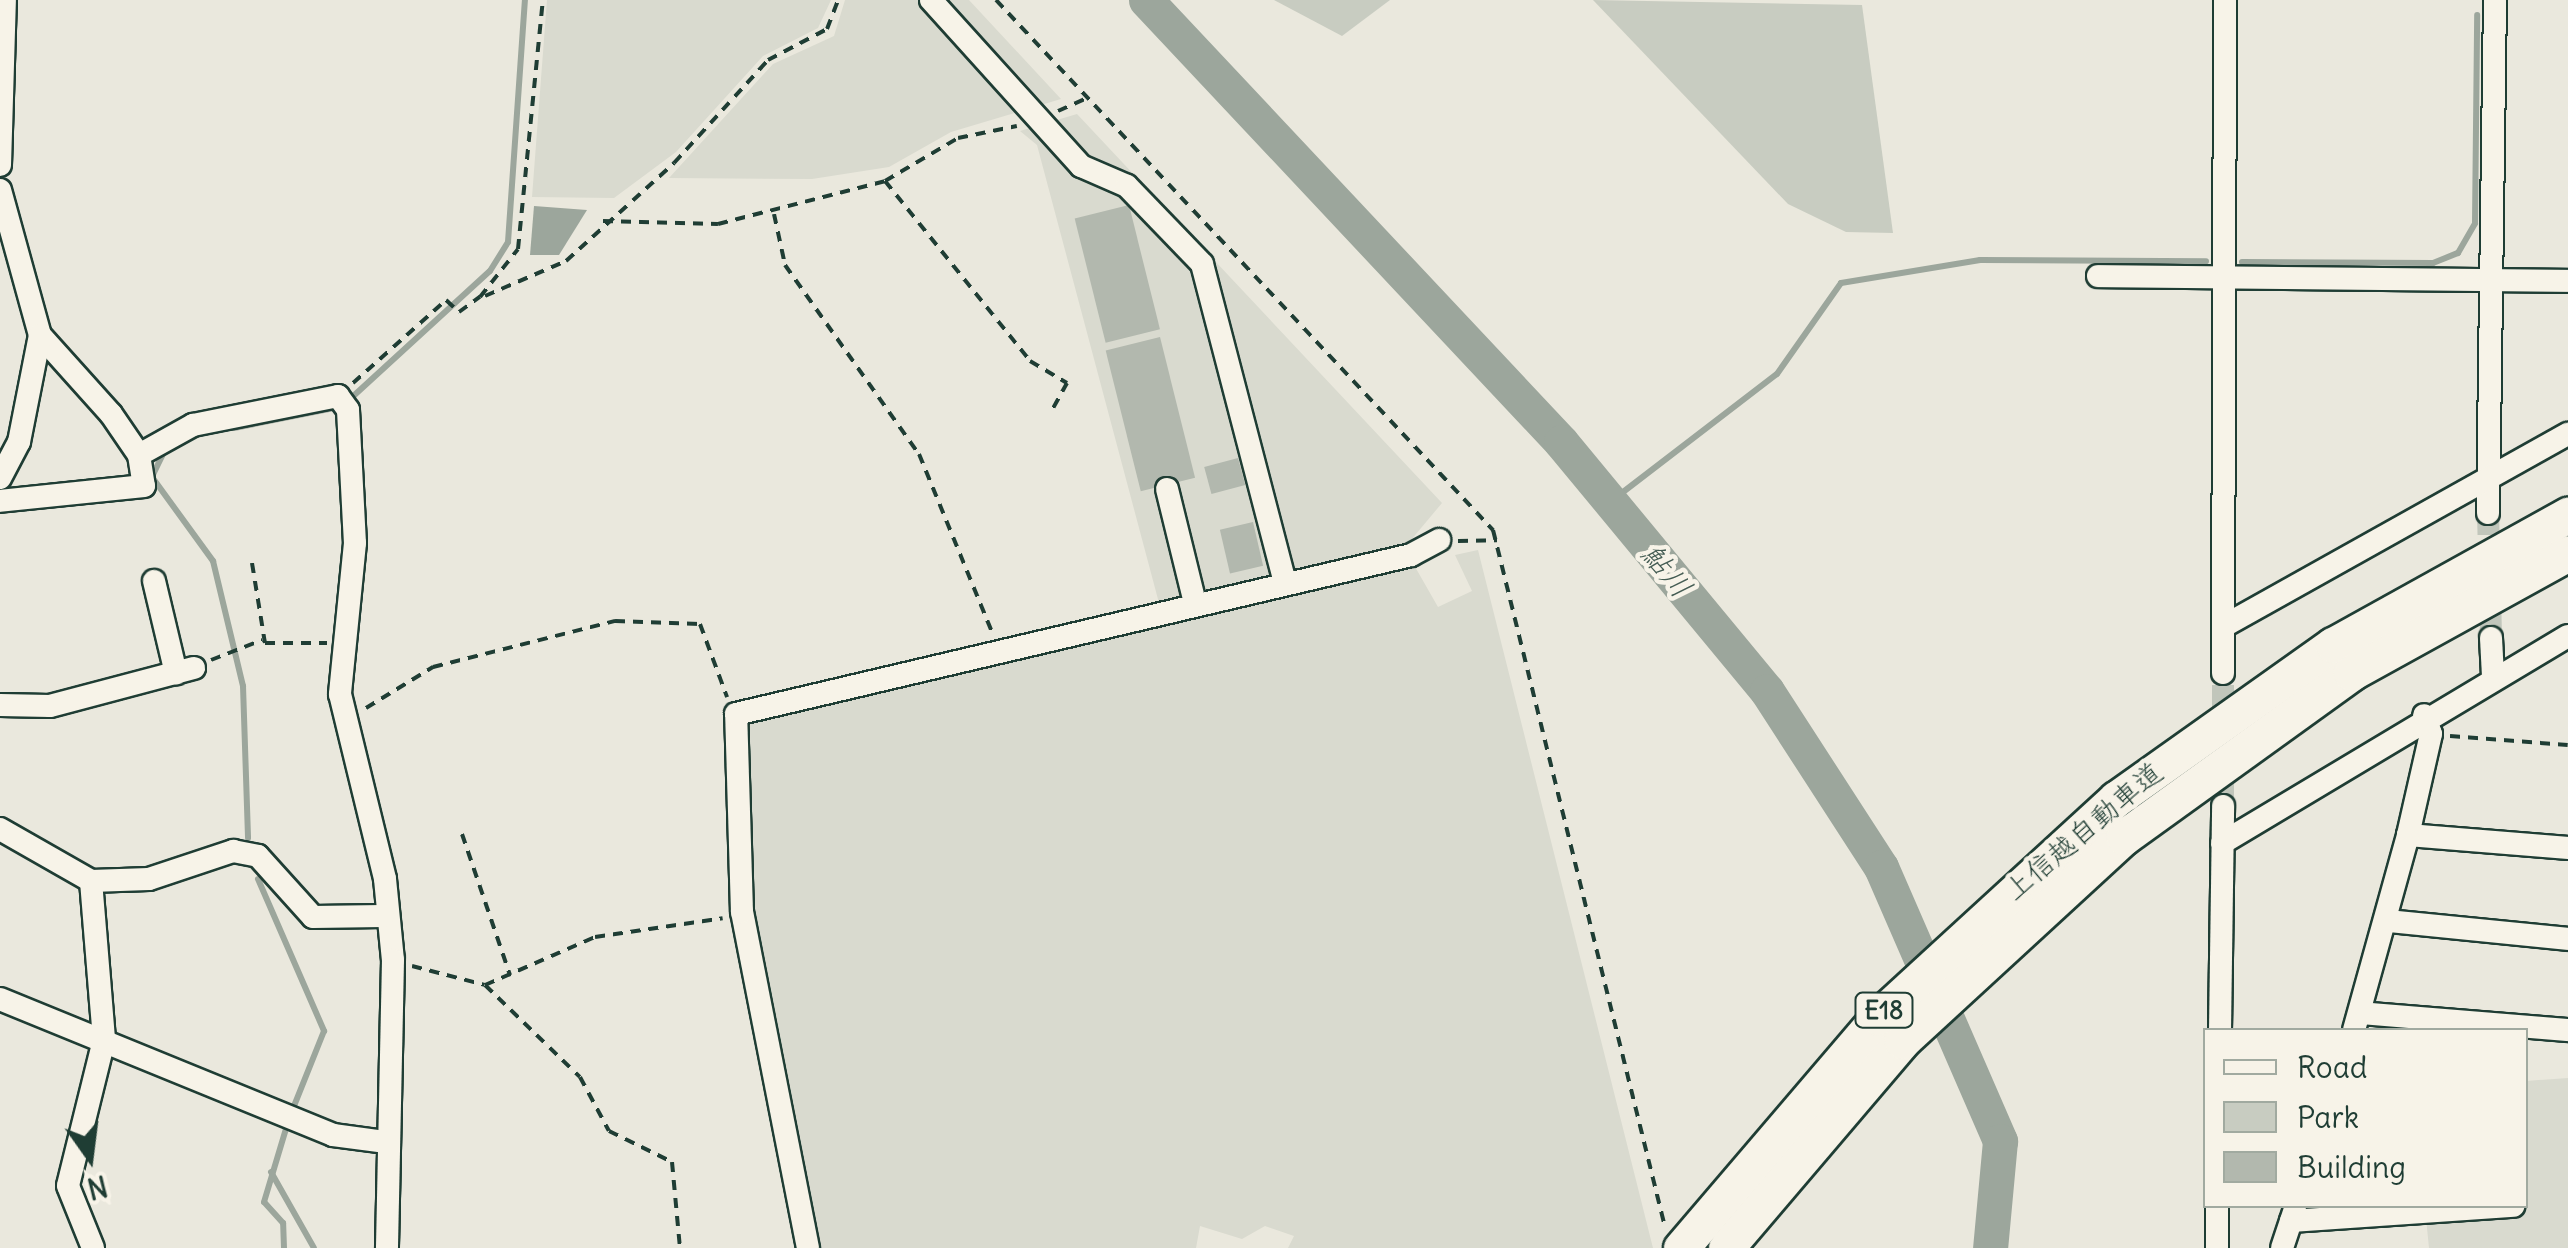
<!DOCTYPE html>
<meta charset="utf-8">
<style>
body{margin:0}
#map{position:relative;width:2568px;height:1248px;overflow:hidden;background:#eae8dd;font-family:Delius,"Klee One",sans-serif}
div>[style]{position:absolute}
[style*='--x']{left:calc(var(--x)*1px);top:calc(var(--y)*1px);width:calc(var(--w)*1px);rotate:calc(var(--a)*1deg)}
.built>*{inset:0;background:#d9dacf}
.green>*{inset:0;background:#c8ccc1}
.water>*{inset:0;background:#9ca69c}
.stream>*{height:6px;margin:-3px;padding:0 3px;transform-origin:3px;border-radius:3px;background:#9ca69c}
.river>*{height:35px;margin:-17.5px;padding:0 17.5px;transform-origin:17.5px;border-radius:17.5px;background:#9ca69c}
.building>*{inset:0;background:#b2b8ae;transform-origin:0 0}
.minor-tunnel>*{height:22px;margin-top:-11px;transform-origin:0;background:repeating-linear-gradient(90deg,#c1c6bb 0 22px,transparent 0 33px)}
.path>*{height:4px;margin-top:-2px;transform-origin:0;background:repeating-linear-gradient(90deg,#1f3d34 0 10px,transparent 0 18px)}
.roads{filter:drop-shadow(2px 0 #1f3d34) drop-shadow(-2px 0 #1f3d34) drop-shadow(0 2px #1f3d34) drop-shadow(0 -2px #1f3d34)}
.minor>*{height:22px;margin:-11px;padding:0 11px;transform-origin:11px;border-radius:11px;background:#f7f3e8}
.highway>*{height:35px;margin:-17.5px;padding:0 17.5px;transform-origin:17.5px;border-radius:17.5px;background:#f7f3e8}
span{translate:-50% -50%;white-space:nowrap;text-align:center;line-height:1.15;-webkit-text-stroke:9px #f7f3e8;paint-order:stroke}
.shield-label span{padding:2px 8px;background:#f7f3e8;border:2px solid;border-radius:8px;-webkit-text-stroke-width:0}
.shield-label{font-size:25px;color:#1f3d34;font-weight:700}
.street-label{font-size:28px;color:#1f3d34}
.water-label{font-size:30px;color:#445c53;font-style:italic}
.legend{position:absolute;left:2203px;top:1028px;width:325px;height:180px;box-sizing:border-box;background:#f7f3e8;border:2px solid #a1aaa0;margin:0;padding:12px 18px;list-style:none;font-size:30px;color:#1f3d34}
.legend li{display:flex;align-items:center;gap:20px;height:50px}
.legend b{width:50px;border:2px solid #a1aaa0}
.north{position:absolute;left:40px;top:1108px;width:100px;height:100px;-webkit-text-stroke:8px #f7f3e8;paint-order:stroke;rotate:166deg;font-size:28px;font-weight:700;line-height:40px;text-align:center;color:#1f3d34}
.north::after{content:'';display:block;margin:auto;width:35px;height:45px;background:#1f3d34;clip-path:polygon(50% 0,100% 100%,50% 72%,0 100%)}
</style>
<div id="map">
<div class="built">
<div style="clip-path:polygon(547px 0,831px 0,818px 28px,763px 56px,676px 152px,614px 198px,532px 197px)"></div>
<div style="clip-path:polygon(845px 0,969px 0,1061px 99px,951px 132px,889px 167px,812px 179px,669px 178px,773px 64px,834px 36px)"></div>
<div style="clip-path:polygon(1077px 114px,1442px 503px,1406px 546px,1159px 603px,1037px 145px,1020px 131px)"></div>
<div style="clip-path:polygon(1478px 550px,1653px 1248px,1288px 1248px,1294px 1236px,1265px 1226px,1242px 1239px,1200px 1226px,1196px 1248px,817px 1248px,751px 898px,744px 728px,758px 709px,1414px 565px,1438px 607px,1472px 591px,1455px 555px)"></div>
<div style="clip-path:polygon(2568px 1078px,2568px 1248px,2429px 1248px,2426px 1218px,2526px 1206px,2526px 1081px)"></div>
</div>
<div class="green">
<div style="clip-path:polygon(1274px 0,1390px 0,1342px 36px)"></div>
<div style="clip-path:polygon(1593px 0,1862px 5px,1893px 233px,1846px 232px,1788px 204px)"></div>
</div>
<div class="water">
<div style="clip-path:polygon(534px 206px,587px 210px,559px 255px,530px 255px)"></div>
</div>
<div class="stream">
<div style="--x:2242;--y:262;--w:191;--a:0.3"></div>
<div style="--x:2433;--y:263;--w:27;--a:-22"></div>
<div style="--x:2458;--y:253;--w:34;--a:-60"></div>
<div style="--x:2475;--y:223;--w:208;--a:-89.4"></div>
<div style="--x:349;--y:400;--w:191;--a:-42.5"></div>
<div style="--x:490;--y:271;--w:34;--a:-58"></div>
<div style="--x:508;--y:242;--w:243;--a:-86"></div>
<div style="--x:234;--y:428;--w:107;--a:-11.3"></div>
<div style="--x:164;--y:452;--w:28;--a:116"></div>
<div style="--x:152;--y:477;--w:104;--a:54"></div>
<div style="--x:213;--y:561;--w:129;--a:76.5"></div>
<div style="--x:243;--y:686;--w:152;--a:88.1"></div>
<div style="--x:1610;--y:502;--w:210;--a:-37.5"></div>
<div style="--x:1777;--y:374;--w:111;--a:-54.9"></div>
<div style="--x:1841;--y:283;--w:141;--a:-9.4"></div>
<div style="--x:1980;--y:260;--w:226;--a:0.3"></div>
<div style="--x:258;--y:879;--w:166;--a:66.5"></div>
<div style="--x:324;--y:1031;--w:86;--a:111.8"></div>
<div style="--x:271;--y:1172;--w:87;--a:60.5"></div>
<div style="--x:284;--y:1248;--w:25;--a:-92"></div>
<div style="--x:283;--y:1223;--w:28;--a:-132"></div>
<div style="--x:264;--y:1202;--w:84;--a:-73.3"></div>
</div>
<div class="river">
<div style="--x:1146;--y:0;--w:606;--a:46.8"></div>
<div style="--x:1561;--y:442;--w:323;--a:50.4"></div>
<div style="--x:1767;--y:691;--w:210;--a:57.1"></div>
<div style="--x:1881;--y:867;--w:299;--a:66.5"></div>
<div style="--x:2000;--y:1141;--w:107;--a:95.3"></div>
</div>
<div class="building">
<div style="left:1129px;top:205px;width:128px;height:56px;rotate:76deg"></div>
<div style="left:1160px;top:337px;width:145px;height:56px;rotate:76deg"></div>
<div style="left:1238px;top:458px;width:28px;height:35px;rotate:75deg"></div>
<div style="left:1253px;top:522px;width:45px;height:34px;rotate:77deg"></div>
</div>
<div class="minor-tunnel">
<div style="--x:2488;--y:513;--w:125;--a:88.6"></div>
<div style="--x:2223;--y:806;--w:133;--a:-90"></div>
</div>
<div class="path">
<div style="--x:996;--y:0;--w:727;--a:46.84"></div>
<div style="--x:1493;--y:530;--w:718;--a:76.14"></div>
<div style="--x:1058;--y:111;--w:34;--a:-24"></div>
<div style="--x:885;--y:181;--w:85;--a:-30.5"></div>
<div style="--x:958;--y:138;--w:60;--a:-11.5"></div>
<div style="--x:774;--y:214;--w:52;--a:77.8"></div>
<div style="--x:785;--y:265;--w:232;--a:54.7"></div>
<div style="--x:919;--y:454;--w:195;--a:67.7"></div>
<div style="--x:603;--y:221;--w:115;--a:1.5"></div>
<div style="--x:718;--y:224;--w:172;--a:-14.4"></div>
<div style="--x:885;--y:181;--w:231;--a:51.1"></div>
<div style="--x:1030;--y:361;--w:43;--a:30.7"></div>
<div style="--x:1067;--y:383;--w:35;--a:119"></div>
<div style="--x:485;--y:296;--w:88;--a:-23.4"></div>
<div style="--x:566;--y:261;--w:146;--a:-42.2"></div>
<div style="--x:674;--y:163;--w:139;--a:-47.6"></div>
<div style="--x:768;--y:60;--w:67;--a:-27.7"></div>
<div style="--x:827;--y:29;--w:31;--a:-69"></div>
<div style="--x:353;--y:383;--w:125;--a:-41.7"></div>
<div style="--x:446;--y:300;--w:18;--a:43"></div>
<div style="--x:459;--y:312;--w:26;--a:-36"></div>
<div style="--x:480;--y:297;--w:61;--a:-51.6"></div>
<div style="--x:518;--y:249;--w:250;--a:-84.3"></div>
<div style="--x:1458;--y:541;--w:39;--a:-1"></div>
<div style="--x:252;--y:563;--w:81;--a:80.8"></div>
<div style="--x:265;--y:643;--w:62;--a:0"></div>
<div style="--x:211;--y:660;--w:55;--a:-21.4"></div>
<div style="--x:366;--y:708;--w:79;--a:-31.5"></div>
<div style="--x:433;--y:667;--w:188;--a:-14.2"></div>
<div style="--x:615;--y:621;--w:85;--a:2"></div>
<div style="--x:700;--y:624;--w:78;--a:69.7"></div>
<div style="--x:2450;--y:736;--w:118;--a:4.4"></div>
<div style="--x:462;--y:834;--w:149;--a:71.2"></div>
<div style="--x:412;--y:966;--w:75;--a:14.6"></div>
<div style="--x:485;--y:985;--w:120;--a:-23.6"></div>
<div style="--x:595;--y:937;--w:129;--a:-8.4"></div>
<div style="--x:485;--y:985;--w:132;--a:44.1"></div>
<div style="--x:580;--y:1077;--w:61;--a:61.8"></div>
<div style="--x:609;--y:1131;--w:70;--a:26.2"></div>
<div style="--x:672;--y:1162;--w:86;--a:84.7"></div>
</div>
<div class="roads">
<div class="minor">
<div style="--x:931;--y:0;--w:224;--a:47.9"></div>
<div style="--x:1081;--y:166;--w:50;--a:23.5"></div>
<div style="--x:1127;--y:186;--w:108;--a:46.1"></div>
<div style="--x:1202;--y:264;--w:329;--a:75.4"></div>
<div style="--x:0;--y:165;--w:165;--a:-88.3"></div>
<div style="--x:0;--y:190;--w:150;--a:74.6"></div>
<div style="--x:40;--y:335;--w:106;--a:48.1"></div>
<div style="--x:111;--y:414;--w:50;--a:55.7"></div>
<div style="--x:139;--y:455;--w:31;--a:81"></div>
<div style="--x:144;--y:486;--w:145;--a:174.1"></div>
<div style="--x:2098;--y:276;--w:470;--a:0.6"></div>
<div style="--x:139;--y:455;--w:62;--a:-29.1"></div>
<div style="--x:193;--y:425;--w:148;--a:-11.3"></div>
<div style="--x:338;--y:396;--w:17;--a:54"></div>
<div style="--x:348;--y:410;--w:133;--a:87"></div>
<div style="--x:355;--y:543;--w:152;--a:95.7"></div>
<div style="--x:340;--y:694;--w:190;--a:76.3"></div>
<div style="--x:385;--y:879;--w:81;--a:84.4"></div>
<div style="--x:393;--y:960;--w:288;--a:91.2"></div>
<div style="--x:0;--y:478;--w:41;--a:-62.2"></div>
<div style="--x:19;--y:442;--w:109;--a:-78.9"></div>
<div style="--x:1167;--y:489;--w:117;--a:76.2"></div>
<div style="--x:2488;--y:513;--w:513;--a:-89.22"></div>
<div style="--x:154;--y:581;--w:95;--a:76.6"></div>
<div style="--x:2224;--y:626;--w:394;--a:-29.2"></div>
<div style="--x:2491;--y:638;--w:37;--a:87"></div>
<div style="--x:2223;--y:673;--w:673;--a:-89.83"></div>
<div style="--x:0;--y:705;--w:50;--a:1.1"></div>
<div style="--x:50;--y:706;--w:149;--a:-14.8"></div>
<div style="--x:0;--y:829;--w:105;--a:29.7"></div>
<div style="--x:91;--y:881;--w:58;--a:-2"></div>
<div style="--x:149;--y:879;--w:89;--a:-18.4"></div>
<div style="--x:233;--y:851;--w:25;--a:11"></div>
<div style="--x:258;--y:856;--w:82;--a:48"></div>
<div style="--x:313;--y:917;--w:70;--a:-0.8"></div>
<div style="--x:2408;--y:835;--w:161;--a:4.6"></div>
<div style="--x:2222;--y:843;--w:403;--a:-30.9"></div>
<div style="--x:91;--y:881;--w:160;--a:85.3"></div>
<div style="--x:104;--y:1040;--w:150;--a:103.9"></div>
<div style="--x:68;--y:1186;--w:67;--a:68"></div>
<div style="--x:2388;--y:921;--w:181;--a:5.7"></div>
<div style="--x:0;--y:999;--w:360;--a:22.2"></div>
<div style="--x:333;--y:1135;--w:52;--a:7.7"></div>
<div style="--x:2360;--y:1013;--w:209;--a:4.7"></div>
<div style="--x:2220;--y:1030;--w:224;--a:-89.2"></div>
<div style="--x:2354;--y:1030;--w:202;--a:-74.5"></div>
<div style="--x:2408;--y:835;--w:104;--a:-77.2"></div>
<div style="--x:2431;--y:734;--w:20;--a:-110"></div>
<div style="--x:2291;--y:1221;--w:223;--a:-3.9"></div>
<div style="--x:808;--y:1248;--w:342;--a:-101.1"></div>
<div style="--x:742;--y:912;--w:198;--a:-91.7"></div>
<div style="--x:736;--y:714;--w:693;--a:-13.25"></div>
<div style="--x:1411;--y:555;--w:32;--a:-28"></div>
<div style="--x:2217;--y:1248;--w:42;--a:-90"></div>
<div style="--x:2282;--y:1248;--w:41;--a:-71.6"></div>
</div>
<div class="highway">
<div style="--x:1681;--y:1248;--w:304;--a:-49.5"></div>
<div style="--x:1878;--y:1017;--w:323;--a:-42.5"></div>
<div style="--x:2116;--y:799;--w:266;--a:-35.4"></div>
<div style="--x:2333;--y:645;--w:269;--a:-29"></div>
<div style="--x:1726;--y:1248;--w:272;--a:-49.6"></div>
<div style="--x:1902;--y:1041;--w:301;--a:-42.6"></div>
<div style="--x:2124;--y:837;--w:280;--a:-35.8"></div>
<div style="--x:2351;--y:673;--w:248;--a:-28.9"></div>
</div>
</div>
<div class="shield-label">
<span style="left:1884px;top:1010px">E18</span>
</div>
<div class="street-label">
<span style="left:2083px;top:831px;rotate:-40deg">上信越自動車道</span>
</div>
<div class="water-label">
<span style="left:1667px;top:570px;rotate:50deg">鮎川</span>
</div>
<ul class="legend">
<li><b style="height:12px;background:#f7f3e8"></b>Road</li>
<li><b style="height:28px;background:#c8ccc1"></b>Park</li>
<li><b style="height:28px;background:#b2b8ae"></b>Building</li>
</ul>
<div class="north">N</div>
</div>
